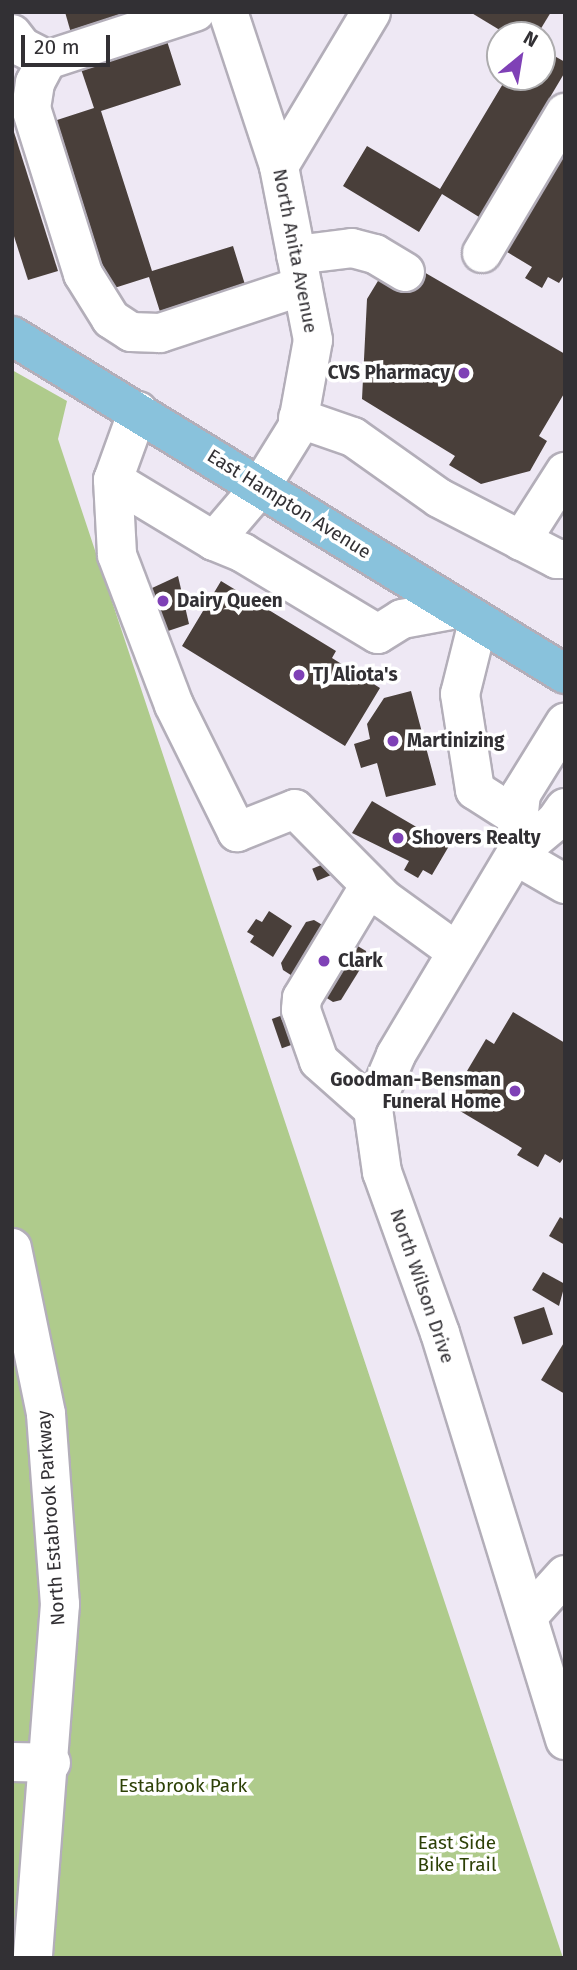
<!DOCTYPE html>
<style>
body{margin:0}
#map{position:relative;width:577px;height:1970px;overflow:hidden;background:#eee8f4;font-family:"Fira Sans",sans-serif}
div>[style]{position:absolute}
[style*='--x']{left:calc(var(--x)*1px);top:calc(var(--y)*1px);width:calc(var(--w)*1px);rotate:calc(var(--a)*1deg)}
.green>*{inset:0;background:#afcb8c}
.building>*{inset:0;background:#493f3a;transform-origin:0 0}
.roads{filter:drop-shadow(2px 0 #b3aeb9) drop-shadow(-2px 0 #b3aeb9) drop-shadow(0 2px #b3aeb9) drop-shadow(0 -2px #b3aeb9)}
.minor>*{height:38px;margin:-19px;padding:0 19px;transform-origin:19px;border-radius:19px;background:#fff}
.major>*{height:38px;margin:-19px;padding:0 19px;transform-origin:19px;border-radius:19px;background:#89c2dc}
.dots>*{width:19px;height:19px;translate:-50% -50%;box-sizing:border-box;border:4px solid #fff;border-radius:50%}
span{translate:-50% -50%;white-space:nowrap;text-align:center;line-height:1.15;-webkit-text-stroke:7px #fff;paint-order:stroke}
.street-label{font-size:19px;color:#323034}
.poi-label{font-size:19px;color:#323034;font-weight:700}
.right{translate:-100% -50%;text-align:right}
.left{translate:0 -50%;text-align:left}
.park-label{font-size:19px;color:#2d4107}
.frame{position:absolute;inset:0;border:14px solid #323034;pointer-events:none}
.north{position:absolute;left:486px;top:21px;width:70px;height:70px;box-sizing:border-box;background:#fff;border:2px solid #adacae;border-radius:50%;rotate:30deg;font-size:19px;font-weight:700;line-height:28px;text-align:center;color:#323034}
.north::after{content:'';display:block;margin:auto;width:24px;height:32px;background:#7f41b6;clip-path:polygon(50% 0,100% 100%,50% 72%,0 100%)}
.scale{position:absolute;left:21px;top:35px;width:89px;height:32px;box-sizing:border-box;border:4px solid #323034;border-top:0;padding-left:9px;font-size:21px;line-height:24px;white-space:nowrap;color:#323034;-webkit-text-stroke:5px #fff;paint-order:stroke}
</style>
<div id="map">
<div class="green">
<div style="clip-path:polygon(12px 370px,67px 401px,58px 439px,563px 1958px,12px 1958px)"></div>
</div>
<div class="building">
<div style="clip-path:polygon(65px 12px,134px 12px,71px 33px)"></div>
<div style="clip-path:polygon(470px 12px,551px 12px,537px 35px,508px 35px)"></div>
<div style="clip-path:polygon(167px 41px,181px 85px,101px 111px,152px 271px,233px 246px,247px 291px,162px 318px,149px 277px,108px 290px,54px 121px,94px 108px,81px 69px)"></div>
<div style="clip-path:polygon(542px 49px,565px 62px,565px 72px,479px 217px,442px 194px,419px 232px,343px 186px,367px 146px,440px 189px,507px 77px,542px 77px)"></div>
<div style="clip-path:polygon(13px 129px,58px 271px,28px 280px,12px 230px)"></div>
<div style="clip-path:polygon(565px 154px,565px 274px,559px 283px,548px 277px,542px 288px,525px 278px,532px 267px,507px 252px)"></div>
<div style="clip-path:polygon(410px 264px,565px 354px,565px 392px,539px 436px,547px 441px,530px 471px,481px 484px,449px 465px,455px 456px,362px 399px,367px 299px,384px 271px)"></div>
<div style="clip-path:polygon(178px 576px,189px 624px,156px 635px,137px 595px)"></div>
<div style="clip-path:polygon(221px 581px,336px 651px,332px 658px,380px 688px,345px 746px,182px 646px)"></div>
<div style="clip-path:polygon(411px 691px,436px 785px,386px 797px,377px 763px,361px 768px,354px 744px,370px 739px,367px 724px,384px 698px)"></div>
<div style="clip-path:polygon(372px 801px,449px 846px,432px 875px,423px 870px,418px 878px,404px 870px,409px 861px,352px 833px)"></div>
<div style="left:326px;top:863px;width:13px;height:15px;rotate:67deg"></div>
<div style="clip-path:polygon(269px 911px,292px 926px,273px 957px,250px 942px,254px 936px,247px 932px,256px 919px,262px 922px)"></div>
<div style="clip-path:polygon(314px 920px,366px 951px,367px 958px,341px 1000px,333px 1002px,283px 970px,281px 963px,306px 922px)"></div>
<div style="clip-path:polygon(513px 1012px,565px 1043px,565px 1156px,560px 1163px,545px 1154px,538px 1167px,517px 1155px,522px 1148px,455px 1108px,475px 1075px,467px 1071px,486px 1039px,494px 1044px)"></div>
<div style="left:286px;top:1014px;width:31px;height:15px;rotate:71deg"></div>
<div style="clip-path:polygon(560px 1217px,565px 1220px,565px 1245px,549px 1236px)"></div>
<div style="clip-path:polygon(543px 1272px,565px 1284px,559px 1306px,532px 1290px)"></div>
<div style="left:544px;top:1307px;width:29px;height:32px;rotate:72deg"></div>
<div style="clip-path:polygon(565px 1341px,565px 1394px,541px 1380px)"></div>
</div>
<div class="roads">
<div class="minor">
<div style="--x:12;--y:34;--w:16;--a:52"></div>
<div style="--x:22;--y:47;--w:28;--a:27"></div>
<div style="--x:47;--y:60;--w:26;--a:118"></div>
<div style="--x:35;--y:83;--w:25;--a:99"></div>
<div style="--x:31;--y:108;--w:174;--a:72.6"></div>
<div style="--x:83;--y:274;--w:53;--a:58.1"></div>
<div style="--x:111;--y:319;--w:24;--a:33"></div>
<div style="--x:131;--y:332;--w:29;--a:2"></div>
<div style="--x:160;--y:333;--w:150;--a:-18.3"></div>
<div style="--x:47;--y:60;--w:156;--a:-18"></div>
<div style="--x:279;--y:166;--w:179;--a:-59.1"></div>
<div style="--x:482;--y:253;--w:163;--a:-59.3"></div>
<div style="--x:296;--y:255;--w:56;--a:-7.1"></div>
<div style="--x:352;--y:248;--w:24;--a:15"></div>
<div style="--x:375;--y:254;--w:35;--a:31"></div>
<div style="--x:138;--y:411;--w:73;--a:109.9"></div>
<div style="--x:113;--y:480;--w:118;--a:31.1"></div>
<div style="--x:214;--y:541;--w:72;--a:-49.5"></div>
<div style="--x:261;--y:486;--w:68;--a:-58.2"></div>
<div style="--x:297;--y:428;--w:89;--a:-79.7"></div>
<div style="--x:313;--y:340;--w:177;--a:-101.1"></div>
<div style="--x:279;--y:166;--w:162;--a:-108.3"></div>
<div style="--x:298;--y:418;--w:58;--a:19.1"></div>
<div style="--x:353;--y:437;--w:105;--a:35.3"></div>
<div style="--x:439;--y:498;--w:133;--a:27.3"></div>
<div style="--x:557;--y:559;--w:8;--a:0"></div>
<div style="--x:113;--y:480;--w:75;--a:86.9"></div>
<div style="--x:117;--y:555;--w:160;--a:69.2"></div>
<div style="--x:174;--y:705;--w:142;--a:63.6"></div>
<div style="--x:237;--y:832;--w:62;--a:-21.6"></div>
<div style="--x:295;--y:809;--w:127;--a:45.3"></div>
<div style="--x:384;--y:899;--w:90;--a:36"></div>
<div style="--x:214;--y:541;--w:31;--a:22"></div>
<div style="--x:243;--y:553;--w:157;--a:31"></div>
<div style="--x:378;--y:634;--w:28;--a:-32"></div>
<div style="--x:402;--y:619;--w:55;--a:-10.5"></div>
<div style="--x:521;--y:541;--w:82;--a:-57.5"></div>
<div style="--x:478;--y:622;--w:74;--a:104"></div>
<div style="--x:460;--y:694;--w:97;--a:81.1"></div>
<div style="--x:475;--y:790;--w:52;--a:32.5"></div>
<div style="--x:565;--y:808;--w:16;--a:125"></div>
<div style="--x:556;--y:821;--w:53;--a:140.3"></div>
<div style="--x:515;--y:855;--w:233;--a:120.8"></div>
<div style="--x:396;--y:1055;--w:59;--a:113.1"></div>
<div style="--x:373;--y:1109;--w:64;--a:81.9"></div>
<div style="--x:382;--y:1172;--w:171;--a:70.2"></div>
<div style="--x:440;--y:1333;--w:426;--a:72.9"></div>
<div style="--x:516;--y:839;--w:45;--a:-83.7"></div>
<div style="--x:521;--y:794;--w:84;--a:-58.2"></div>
<div style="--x:515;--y:855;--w:58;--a:30.1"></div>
<div style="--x:370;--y:885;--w:132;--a:121"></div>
<div style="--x:302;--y:998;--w:12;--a:95"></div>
<div style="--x:301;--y:1010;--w:54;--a:70.6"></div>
<div style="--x:319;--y:1061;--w:72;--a:41.6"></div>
<div style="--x:12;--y:1248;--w:169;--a:78.4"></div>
<div style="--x:46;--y:1414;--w:191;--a:85.8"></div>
<div style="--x:60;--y:1604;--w:355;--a:94.4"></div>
<div style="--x:529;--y:1615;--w:54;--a:-48"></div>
<div style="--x:12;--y:1762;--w:39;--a:1"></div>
</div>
<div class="major">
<div style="--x:12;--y:336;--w:648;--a:31.43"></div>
</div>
</div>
<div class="dots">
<div style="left:464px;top:373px;background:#7f41b6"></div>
<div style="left:163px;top:601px;background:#7f41b6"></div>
<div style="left:299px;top:675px;background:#7f41b6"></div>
<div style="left:393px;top:741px;background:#7f41b6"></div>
<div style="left:398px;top:838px;background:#7f41b6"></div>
<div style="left:324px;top:961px;background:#7f41b6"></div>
<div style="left:515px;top:1091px;background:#7f41b6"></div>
</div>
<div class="street-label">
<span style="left:295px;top:251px;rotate:79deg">North Anita Avenue</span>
<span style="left:289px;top:504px;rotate:32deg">East Hampton Avenue</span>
<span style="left:422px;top:1286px;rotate:71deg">North Wilson Drive</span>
<span style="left:51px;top:1518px;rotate:-94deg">North Estabrook Parkway</span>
</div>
<div class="poi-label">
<span class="right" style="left:450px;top:373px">CVS Pharmacy</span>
<span class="left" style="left:177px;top:601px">Dairy Queen</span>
<span class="left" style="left:313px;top:675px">TJ Aliota's</span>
<span class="left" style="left:407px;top:741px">Martinizing</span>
<span class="left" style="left:412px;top:838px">Shovers Realty</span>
<span class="left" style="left:338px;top:961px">Clark</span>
<span class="right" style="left:501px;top:1091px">Goodman-Bensman<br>Funeral Home</span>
</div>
<div class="park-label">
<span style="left:183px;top:1786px">Estabrook Park</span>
<span style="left:457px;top:1854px">East Side<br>Bike Trail</span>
</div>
<div class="frame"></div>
<div class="north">N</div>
<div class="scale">20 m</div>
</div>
